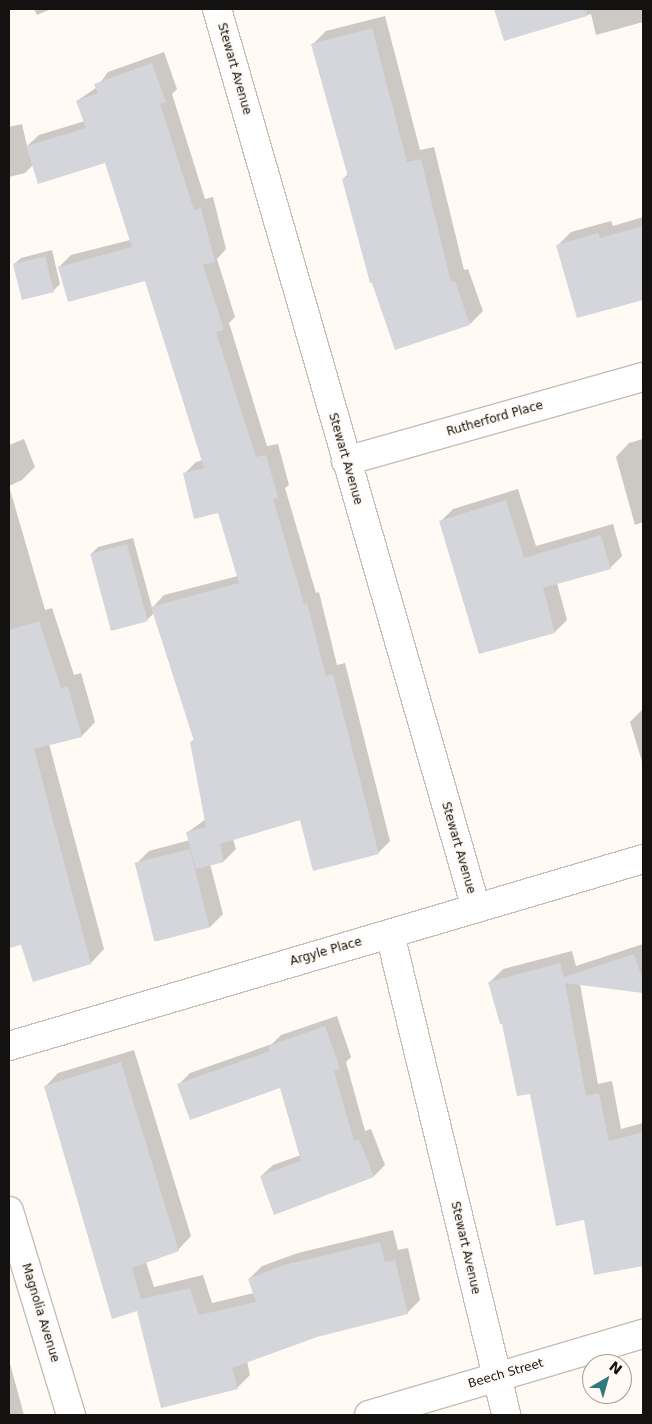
<!DOCTYPE html>
<style>
body{margin:0}
#map{position:relative;width:652px;height:1424px;overflow:hidden;background:#fffaf4;font-family:"DejaVu Sans",sans-serif}
div>[style]{position:absolute}
[style*='--x']{left:calc(var(--x)*1px);top:calc(var(--y)*1px);width:calc(var(--w)*1px);rotate:calc(var(--a)*1deg)}
.shadow>*{inset:0;background:#0003}
.building>*{inset:0;background:#d5d5dc;transform-origin:0 0}
.roads{filter:drop-shadow(1px 0 #c3beb9) drop-shadow(-1px 0 #c3beb9) drop-shadow(0 1px #c3beb9) drop-shadow(0 -1px #c3beb9)}
.minor>*{height:28px;margin:-14px;padding:0 14px;transform-origin:14px;border-radius:14px;background:#fff}
span{translate:-50% -50%;white-space:nowrap;text-align:center;line-height:1.15;-webkit-text-stroke:4px #fffaf4;paint-order:stroke}
.street-label{font-size:12px;color:#141210}
.frame{position:absolute;inset:0;border:10px solid #141210;pointer-events:none}
.north{position:absolute;left:582px;top:1354px;width:50px;height:50px;box-sizing:border-box;background:#fffaf4;border:1px solid #a19d99;border-radius:50%;rotate:38deg;font-size:14px;font-weight:700;line-height:20px;text-align:center;color:#141210}
.north::after{content:'';display:block;margin:auto;width:18px;height:22px;background:#307980;clip-path:polygon(50% 0,100% 100%,50% 72%,0 100%)}
</style>
<div id="map">
<div class="shadow">
<div style="clip-path:polygon(34px 9px,51px 9px,37px 15px)"></div>
<div style="clip-path:polygon(495px 9px,643px 9px,643px 22px,596px 35px,591px 14px,505px 40px)"></div>
<div style="clip-path:polygon(385px 16px,420px 150px,434px 147px,464px 270px,468px 269px,483px 311px,470px 324px,343px 179px,348px 174px,313px 44px,326px 31px)"></div>
<div style="clip-path:polygon(164px 52px,177px 89px,172px 94px,205px 199px,213px 197px,226px 249px,217px 259px,235px 317px,229px 323px,267px 446px,278px 444px,289px 485px,285px 488px,316px 593px,319px 592px,337px 665px,345px 663px,390px 841px,378px 853px,301px 818px,233px 839px,236px 849px,224px 861px,210px 864px,223px 914px,210px 927px,157px 941px,136px 864px,149px 851px,190px 840px,188px 832px,206px 819px,191px 742px,195px 739px,154px 613px,147px 620px,91px 554px,98px 547px,133px 538px,152px 608px,164px 595px,238px 576px,219px 512px,184px 474px,196px 462px,203px 460px,146px 280px,59px 267px,71px 255px,130px 240px,106px 162px,33px 165px,25px 173px,9px 177px,9px 127px,22px 124px,27px 146px,39px 135px,85px 121px,77px 101px,97px 87px,108px 72px)"></div>
<div style="clip-path:polygon(643px 217px,643px 291px,628px 296px,558px 245px,571px 232px,611px 221px,613px 226px)"></div>
<div style="clip-path:polygon(52px 250px,60px 284px,53px 291px,14px 264px,21px 258px)"></div>
<div style="clip-path:polygon(24px 439px,35px 467px,22px 480px,9px 486px,9px 445px)"></div>
<div style="clip-path:polygon(643px 439px,643px 522px,635px 525px,616px 457px,629px 443px)"></div>
<div style="clip-path:polygon(9px 486px,45px 610px,52px 608px,74px 675px,81px 673px,95px 722px,82px 736px,49px 744px,104px 949px,91px 963px,34px 981px,22px 944px,9px 947px)"></div>
<div style="clip-path:polygon(518px 489px,536px 546px,613px 524px,622px 556px,610px 568px,557px 583px,567px 620px,555px 632px,479px 653px,441px 521px,453px 509px)"></div>
<div style="clip-path:polygon(643px 709px,643px 765px,630px 722px)"></div>
<div style="clip-path:polygon(643px 944px,643px 992px,580px 984px,598px 1084px,612px 1081px,621px 1129px,643px 1123px,643px 1265px,595px 1273px,585px 1218px,531px 1092px,490px 982px,503px 969px,572px 951px,576px 966px)"></div>
<div style="clip-path:polygon(337px 1016px,351px 1057px,346px 1062px,365px 1131px,371px 1129px,385px 1165px,374px 1176px,261px 1176px,273px 1165px,301px 1155px,281px 1086px,178px 1085px,190px 1073px,272px 1044px,281px 1035px)"></div>
<div style="clip-path:polygon(134px 1050px,191px 1236px,178px 1250px,146px 1262px,154px 1287px,203px 1275px,212px 1303px,254px 1293px,249px 1279px,262px 1266px,298px 1253px,393px 1230px,398px 1250px,408px 1248px,420px 1300px,407px 1313px,316px 1336px,247px 1361px,250px 1375px,237px 1388px,138px 1309px,45px 1087px,58px 1073px)"></div>
<div style="clip-path:polygon(9px 1360px,24px 1415px,9px 1415px)"></div>
</div>
<div class="building">
<div style="clip-path:polygon(494px 9px,586px 9px,587px 16px,504px 41px)"></div>
<div style="clip-path:polygon(372px 28px,407px 162px,421px 159px,451px 282px,455px 281px,470px 325px,395px 350px,372px 283px,370px 283px,342px 179px,348px 177px,311px 44px)"></div>
<div style="clip-path:polygon(152px 63px,166px 102px,160px 104px,194px 210px,201px 208px,215px 262px,203px 265px,224px 330px,216px 332px,256px 457px,266px 455px,278px 497px,273px 499px,304px 604px,307px 603px,326px 676px,333px 674px,379px 854px,313px 871px,300px 820px,220px 844px,224px 862px,196px 869px,186px 832px,206px 827px,190px 742px,194px 741px,151px 607px,239px 583px,218px 513px,194px 519px,183px 473px,204px 468px,145px 281px,68px 302px,58px 267px,132px 247px,105px 163px,38px 184px,26px 146px,86px 128px,76px 101px,98px 93px,94px 84px)"></div>
<div style="clip-path:polygon(643px 226px,643px 300px,577px 318px,556px 245px,598px 233px,600px 238px)"></div>
<div style="left:45px;top:256px;width:37px;height:33px;rotate:76deg"></div>
<div style="clip-path:polygon(506px 500px,524px 558px,601px 535px,611px 569px,543px 588px,555px 633px,479px 654px,439px 521px)"></div>
<div style="left:127px;top:544px;width:80px;height:38px;rotate:75deg"></div>
<div style="clip-path:polygon(39px 621px,61px 688px,68px 686px,82px 737px,34px 749px,91px 964px,33px 982px,21px 945px,9px 948px,9px 630px)"></div>
<div style="left:190px;top:849px;width:81px;height:57px;rotate:76deg"></div>
<div style="clip-path:polygon(634px 954px,643px 981px,643px 993px,565px 983px,586px 1096px,599px 1093px,609px 1141px,643px 1132px,643px 1266px,594px 1275px,584px 1220px,556px 1226px,530px 1094px,517px 1096px,502px 1024px,500px 1024px,488px 982px,560px 963px,564px 977px)"></div>
<div style="clip-path:polygon(325px 1026px,340px 1069px,334px 1071px,354px 1141px,359px 1139px,374px 1177px,274px 1215px,260px 1176px,301px 1161px,280px 1088px,190px 1120px,177px 1084px,270px 1051px,268px 1046px)"></div>
<div style="clip-path:polygon(121px 1062px,179px 1251px,132px 1268px,141px 1299px,190px 1288px,199px 1315px,256px 1302px,248px 1279px,284px 1265px,380px 1242px,385px 1262px,395px 1260px,408px 1314px,317px 1337px,232px 1368px,238px 1389px,161px 1408px,137px 1311px,112px 1319px,44px 1086px)"></div>
</div>
<div class="roads">
<div class="minor">
<div style="--x:217;--y:9;--w:936;--a:73.93"></div>
<div style="--x:346;--y:461;--w:309;--a:-15.8"></div>
<div style="--x:390;--y:934;--w:495;--a:76.4"></div>
<div style="--x:9;--y:1046;--w:661;--a:-16.43"></div>
<div style="--x:9;--y:1211;--w:213;--a:73.1"></div>
<div style="--x:369;--y:1415;--w:286;--a:-16.5"></div>
</div>
</div>
<div class="street-label">
<span style="left:234px;top:69px;rotate:74deg">Stewart Avenue</span>
<span style="left:495px;top:419px;rotate:-16deg">Rutherford Place</span>
<span style="left:345px;top:459px;rotate:74deg">Stewart Avenue</span>
<span style="left:458px;top:848px;rotate:74deg">Stewart Avenue</span>
<span style="left:326px;top:952px;rotate:-16deg">Argyle Place</span>
<span style="left:465px;top:1248px;rotate:77deg">Stewart Avenue</span>
<span style="left:40px;top:1313px;rotate:73deg">Magnolia Avenue</span>
<span style="left:506px;top:1374px;rotate:-16deg">Beech Street</span>
</div>
<div class="frame"></div>
<div class="north">N</div>
</div>
